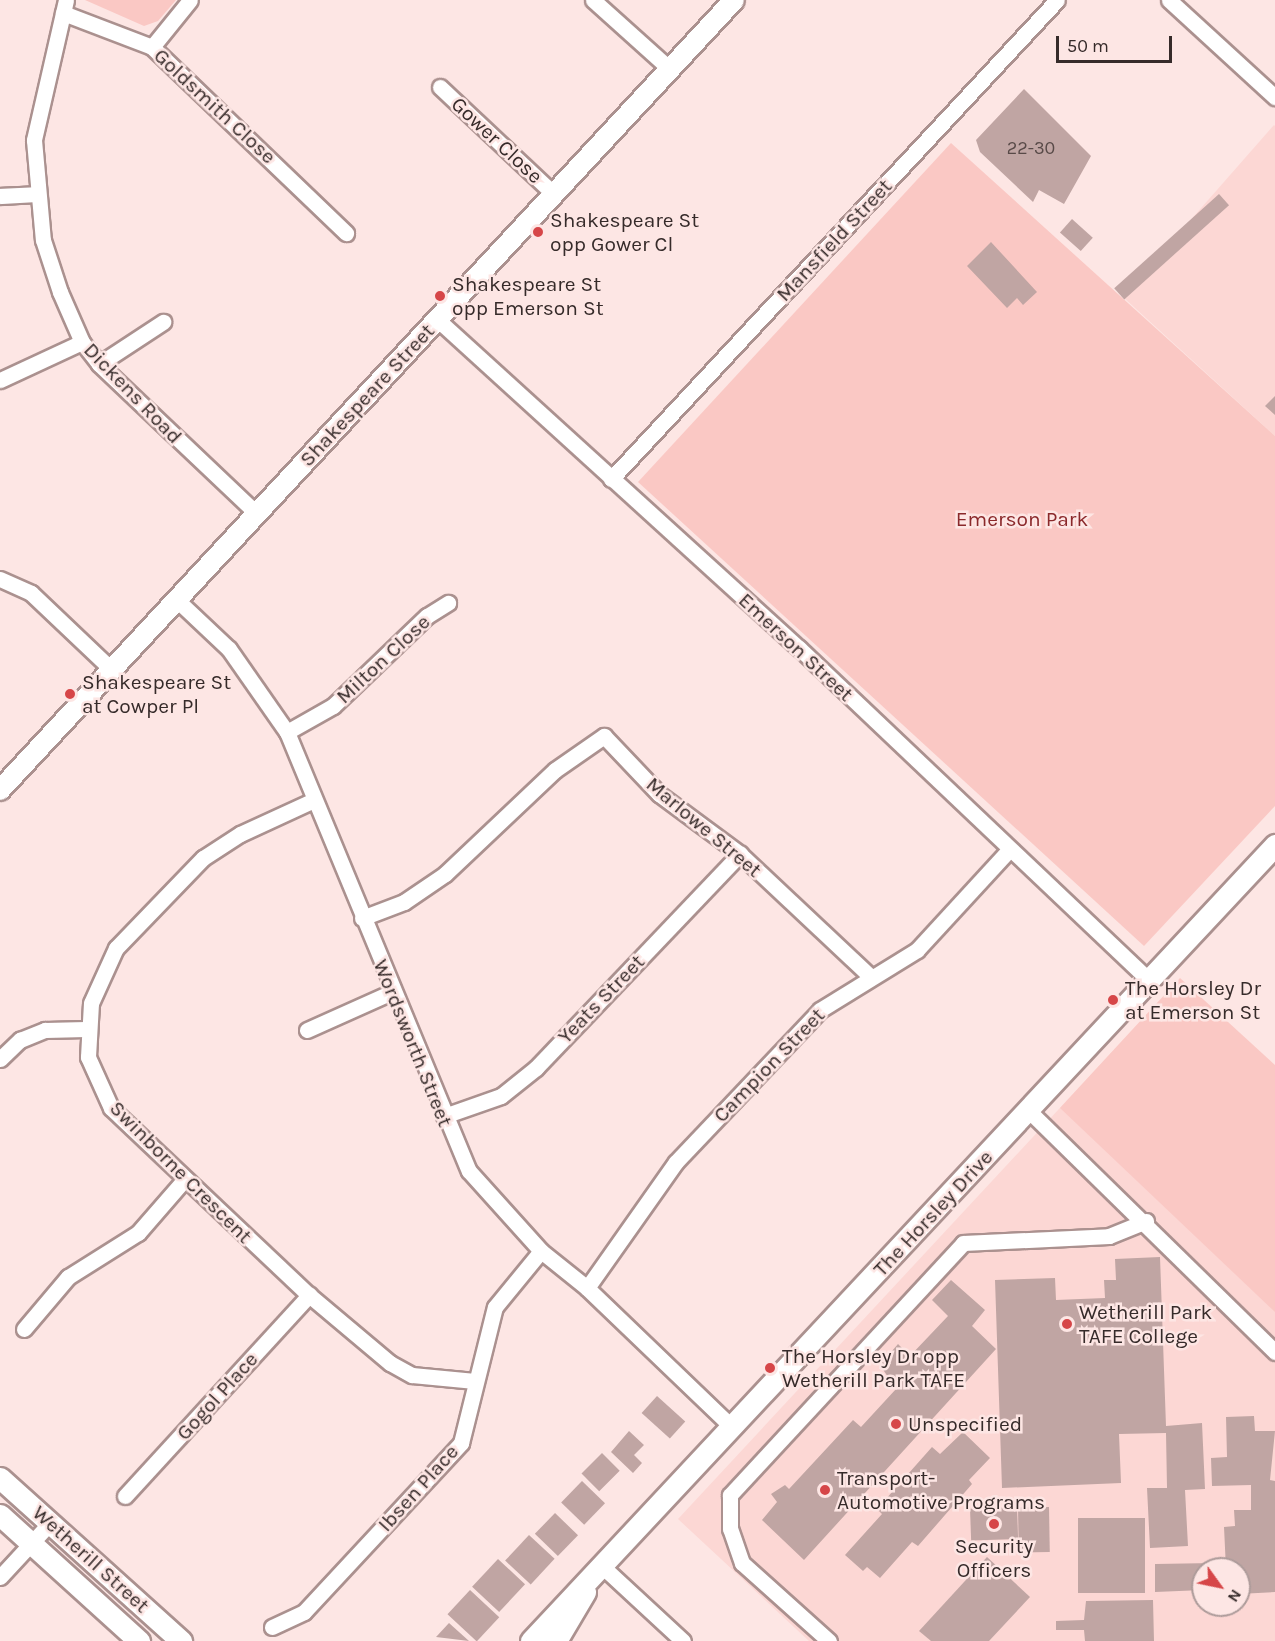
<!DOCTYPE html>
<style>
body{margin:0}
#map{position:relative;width:1275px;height:1641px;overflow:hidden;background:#fde6e4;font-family:Karla,sans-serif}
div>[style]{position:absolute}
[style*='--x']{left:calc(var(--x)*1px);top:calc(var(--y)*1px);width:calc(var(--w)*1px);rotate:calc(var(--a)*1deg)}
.built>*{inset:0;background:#fcd7d4}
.green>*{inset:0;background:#fac8c4}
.building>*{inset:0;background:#c0a5a3;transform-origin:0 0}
.roads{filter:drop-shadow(2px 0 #ab918f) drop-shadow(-2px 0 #ab918f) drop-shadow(0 2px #ab918f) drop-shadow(0 -2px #ab918f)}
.minor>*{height:15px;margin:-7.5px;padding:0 7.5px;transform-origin:7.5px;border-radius:7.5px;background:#fff}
.tertiary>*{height:20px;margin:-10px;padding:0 10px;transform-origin:10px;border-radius:10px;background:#fff}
.secondary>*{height:21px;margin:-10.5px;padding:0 10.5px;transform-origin:10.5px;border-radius:10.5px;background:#fff}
.dots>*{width:16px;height:16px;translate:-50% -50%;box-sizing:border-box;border:3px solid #fde6e4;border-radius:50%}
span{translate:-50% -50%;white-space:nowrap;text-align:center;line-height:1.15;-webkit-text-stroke:5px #fde6e4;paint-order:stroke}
.number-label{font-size:18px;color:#584a48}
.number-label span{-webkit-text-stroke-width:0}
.street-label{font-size:21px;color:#362b2a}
.poi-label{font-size:21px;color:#362b2a}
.left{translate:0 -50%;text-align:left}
.park-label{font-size:21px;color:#8b292b}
.north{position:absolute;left:1191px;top:1557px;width:60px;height:60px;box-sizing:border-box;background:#fde6e4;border:2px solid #ad9b9a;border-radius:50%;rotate:123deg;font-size:16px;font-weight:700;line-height:24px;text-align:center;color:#362b2a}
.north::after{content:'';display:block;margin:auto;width:21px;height:27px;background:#d64648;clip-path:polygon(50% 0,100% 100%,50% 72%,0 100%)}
.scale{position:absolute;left:1056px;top:36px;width:116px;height:27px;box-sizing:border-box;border:3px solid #362b2a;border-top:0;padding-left:8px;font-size:18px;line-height:21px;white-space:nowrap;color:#362b2a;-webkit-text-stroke:4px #fde6e4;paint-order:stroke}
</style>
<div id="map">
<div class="built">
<div style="clip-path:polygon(1274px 125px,1275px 126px,1275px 436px,1123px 297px)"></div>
<div style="clip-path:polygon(evenodd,1149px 1012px,1275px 1129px,1275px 1641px,809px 1641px,678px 1519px,1149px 1012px,1203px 1569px,1239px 1569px,1239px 1605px,1203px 1605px,1203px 1569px)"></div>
</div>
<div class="green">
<div style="clip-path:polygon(85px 0,176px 0,158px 21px,144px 26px)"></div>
<div style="clip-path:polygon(951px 143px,1275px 436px,1275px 806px,1144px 946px,638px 482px)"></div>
<div style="clip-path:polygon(1180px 978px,1275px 1065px,1275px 1312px,1060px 1108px)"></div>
</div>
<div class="building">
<div style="clip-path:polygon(1024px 89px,1091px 156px,1064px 204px,1039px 190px,1033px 202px,980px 152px,976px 140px)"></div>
<div style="left:1219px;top:194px;width:15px;height:141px;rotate:48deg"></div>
<div style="left:1072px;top:219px;width:28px;height:18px;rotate:42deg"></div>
<div style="clip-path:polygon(991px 242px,1037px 292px,1023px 305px,1017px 298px,1007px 308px,967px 266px)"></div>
<div style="clip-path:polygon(1275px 396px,1275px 415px,1265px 406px)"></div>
<div style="clip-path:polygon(1160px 1257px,1166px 1426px,1202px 1423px,1205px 1489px,1185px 1490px,1188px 1546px,1150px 1548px,1147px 1488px,1167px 1488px,1166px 1433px,1119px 1434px,1121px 1483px,1002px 1488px,995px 1280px,1055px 1278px,1056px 1300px,1105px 1298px,1104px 1280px,1116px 1280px,1115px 1259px)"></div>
<div style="clip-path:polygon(951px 1280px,985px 1310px,972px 1326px,996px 1349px,804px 1560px,762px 1520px,777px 1502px,771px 1494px,785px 1485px,789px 1489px,853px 1420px,861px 1427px,896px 1389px,880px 1365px,898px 1344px,910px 1356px,948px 1316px,932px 1300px)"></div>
<div style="left:657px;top:1396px;width:38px;height:23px;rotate:42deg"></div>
<div style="clip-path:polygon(1254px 1416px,1255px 1431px,1275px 1431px,1270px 1480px,1275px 1481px,1275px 1592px,1239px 1594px,1239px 1569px,1226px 1569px,1224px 1527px,1235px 1526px,1234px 1510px,1251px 1510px,1251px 1485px,1212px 1486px,1211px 1458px,1227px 1457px,1226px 1417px)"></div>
<div style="clip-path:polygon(629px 1431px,644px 1445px,634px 1455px,642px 1463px,633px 1473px,611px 1452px)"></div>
<div style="clip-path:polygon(963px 1432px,990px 1458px,969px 1480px,972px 1484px,918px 1546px,912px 1542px,880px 1578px,867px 1567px,863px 1571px,845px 1555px,882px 1514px,877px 1509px,932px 1447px,940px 1454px)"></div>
<div style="left:602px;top:1453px;width:25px;height:29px;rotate:45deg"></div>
<div style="left:582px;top:1481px;width:32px;height:30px;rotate:44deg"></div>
<div style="left:1017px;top:1507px;width:32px;height:47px;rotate:88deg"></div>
<div style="left:1049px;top:1507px;width:45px;height:31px;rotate:89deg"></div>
<div style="left:555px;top:1513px;width:32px;height:29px;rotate:44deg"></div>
<div style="left:1145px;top:1518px;width:75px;height:67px;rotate:90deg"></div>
<div style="left:529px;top:1535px;width:35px;height:35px;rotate:43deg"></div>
<div style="clip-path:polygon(987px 1557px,1030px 1597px,989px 1641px,931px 1641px,919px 1631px)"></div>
<div style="left:498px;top:1559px;width:37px;height:38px;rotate:43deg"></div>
<div style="clip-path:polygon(1214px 1563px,1214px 1569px,1203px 1569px,1203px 1590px,1155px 1592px,1155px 1564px)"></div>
<div style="left:470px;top:1590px;width:40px;height:33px;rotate:43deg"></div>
<div style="clip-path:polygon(1153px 1600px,1154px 1641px,1085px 1641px,1084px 1630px,1056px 1630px,1056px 1621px,1084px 1620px,1086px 1601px)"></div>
<div style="clip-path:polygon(449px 1623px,469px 1641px,436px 1637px)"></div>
</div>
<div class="roads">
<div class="minor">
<div style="--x:66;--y:0;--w:144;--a:102.9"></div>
<div style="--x:34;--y:140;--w:100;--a:84.9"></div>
<div style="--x:43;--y:240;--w:55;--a:71.9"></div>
<div style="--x:60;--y:292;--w:55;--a:66.3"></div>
<div style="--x:82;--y:342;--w:28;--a:52"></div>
<div style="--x:99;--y:364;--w:216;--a:43.5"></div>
<div style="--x:593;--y:0;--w:103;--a:41.9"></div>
<div style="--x:1169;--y:0;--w:144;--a:42.5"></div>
<div style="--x:63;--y:13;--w:95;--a:20.9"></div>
<div style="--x:152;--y:47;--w:269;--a:43.8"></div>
<div style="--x:152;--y:47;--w:60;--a:-51"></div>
<div style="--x:440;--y:87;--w:156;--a:43.2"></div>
<div style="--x:0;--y:196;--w:38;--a:-3"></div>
<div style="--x:437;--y:319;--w:489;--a:42.3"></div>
<div style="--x:799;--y:648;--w:482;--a:43.5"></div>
<div style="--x:99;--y:364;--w:77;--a:-33.3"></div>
<div style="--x:0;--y:380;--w:90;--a:-24.9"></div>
<div style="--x:611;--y:479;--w:654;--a:-47.04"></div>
<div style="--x:0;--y:579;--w:34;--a:24"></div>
<div style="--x:31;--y:593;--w:112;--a:43.5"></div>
<div style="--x:177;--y:600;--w:71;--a:43.3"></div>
<div style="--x:229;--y:649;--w:101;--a:55.1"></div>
<div style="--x:287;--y:732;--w:475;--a:67.5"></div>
<div style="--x:469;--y:1171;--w:108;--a:48"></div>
<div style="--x:541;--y:1251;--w:59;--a:38.8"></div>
<div style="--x:587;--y:1288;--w:202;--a:43.8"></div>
<div style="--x:287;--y:732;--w:53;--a:-29.5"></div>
<div style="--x:333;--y:706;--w:130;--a:-43.8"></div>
<div style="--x:427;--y:616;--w:25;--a:-32"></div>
<div style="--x:314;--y:800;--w:81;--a:155.3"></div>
<div style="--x:240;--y:834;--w:44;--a:147"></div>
<div style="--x:203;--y:858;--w:125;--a:134"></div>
<div style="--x:116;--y:948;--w:60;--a:114.4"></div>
<div style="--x:91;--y:1003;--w:54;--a:93.2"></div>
<div style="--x:88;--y:1057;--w:56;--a:65.7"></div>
<div style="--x:111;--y:1108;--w:272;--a:43.4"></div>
<div style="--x:309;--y:1295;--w:106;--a:40"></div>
<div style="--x:390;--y:1363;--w:25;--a:29"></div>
<div style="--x:412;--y:1375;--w:63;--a:5.4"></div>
<div style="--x:362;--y:918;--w:45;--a:-20.9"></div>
<div style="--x:404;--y:902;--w:50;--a:-34.3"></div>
<div style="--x:445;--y:874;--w:151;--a:-43.4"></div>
<div style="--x:555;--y:770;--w:60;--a:-34.8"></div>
<div style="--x:604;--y:736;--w:80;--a:46.5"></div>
<div style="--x:659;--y:794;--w:101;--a:36.5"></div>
<div style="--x:740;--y:854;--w:180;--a:43.2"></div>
<div style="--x:307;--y:1030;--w:93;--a:-24.1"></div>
<div style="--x:0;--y:1059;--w:28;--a:-44"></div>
<div style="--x:20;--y:1040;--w:27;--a:-22"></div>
<div style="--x:45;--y:1030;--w:41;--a:-1.4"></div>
<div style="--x:1028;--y:1110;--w:346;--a:44.4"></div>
<div style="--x:444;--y:1116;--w:60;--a:-19.3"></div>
<div style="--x:501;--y:1096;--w:45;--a:-38.7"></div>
<div style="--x:536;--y:1068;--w:296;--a:-46.4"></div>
<div style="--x:587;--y:1288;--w:154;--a:-54.8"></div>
<div style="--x:676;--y:1162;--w:209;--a:-46.5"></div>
<div style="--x:820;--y:1010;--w:114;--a:-31.7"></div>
<div style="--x:917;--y:950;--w:136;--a:-47.4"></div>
<div style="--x:24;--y:1329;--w:68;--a:-49.8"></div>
<div style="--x:68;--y:1277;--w:83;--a:-32.2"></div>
<div style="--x:138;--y:1233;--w:70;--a:-49"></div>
<div style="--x:125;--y:1496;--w:273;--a:-47.5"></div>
<div style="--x:603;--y:1567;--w:109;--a:42.8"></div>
<div style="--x:0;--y:1577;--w:74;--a:-47.2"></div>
<div style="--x:272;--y:1627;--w:35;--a:-25"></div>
<div style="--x:304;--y:1612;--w:231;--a:-47.1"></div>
<div style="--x:461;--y:1443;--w:140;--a:-76"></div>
<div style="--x:495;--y:1307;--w:72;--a:-50.6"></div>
<div style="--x:829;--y:1641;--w:117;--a:-138.1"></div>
<div style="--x:742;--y:1563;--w:36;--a:-109"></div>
<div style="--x:730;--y:1529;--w:34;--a:-90"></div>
<div style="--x:730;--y:1495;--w:343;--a:-47.2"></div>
<div style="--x:963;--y:1243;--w:146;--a:-2.7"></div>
<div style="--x:1109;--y:1236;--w:40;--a:-22"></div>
</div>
<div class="tertiary">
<div style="--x:0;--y:790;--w:1078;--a:-47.1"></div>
</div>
<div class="secondary">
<div style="--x:0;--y:1478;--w:244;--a:42"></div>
<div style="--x:0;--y:1515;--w:188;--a:42.2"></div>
<div style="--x:531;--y:1641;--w:1090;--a:-46.93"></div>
<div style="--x:556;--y:1641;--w:57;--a:-59.4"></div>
</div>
</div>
<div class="dots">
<div style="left:538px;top:232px;background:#d64648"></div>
<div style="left:440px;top:296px;background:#d64648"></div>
<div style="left:70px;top:694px;background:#d64648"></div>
<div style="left:1113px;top:1000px;background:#d64648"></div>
<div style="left:1067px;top:1324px;background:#d64648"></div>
<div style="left:770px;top:1368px;background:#d64648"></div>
<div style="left:896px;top:1424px;background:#d64648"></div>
<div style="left:825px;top:1490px;background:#d64648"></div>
<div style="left:994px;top:1524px;background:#d64648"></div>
</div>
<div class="number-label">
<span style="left:1031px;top:148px">22-30</span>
</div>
<div class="street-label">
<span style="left:215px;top:106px;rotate:43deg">Goldsmith Close</span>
<span style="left:497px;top:140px;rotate:43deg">Gower Close</span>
<span style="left:834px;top:240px;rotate:-47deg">Mansfield Street</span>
<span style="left:133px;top:393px;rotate:46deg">Dickens Road</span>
<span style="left:367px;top:395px;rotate:-47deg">Shakespeare Street</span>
<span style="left:796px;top:647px;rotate:43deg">Emerson Street</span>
<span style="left:383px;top:659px;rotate:-43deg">Milton Close</span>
<span style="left:704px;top:827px;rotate:40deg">Marlowe Street</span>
<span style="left:601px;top:999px;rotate:-46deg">Yeats Street</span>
<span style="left:413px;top:1043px;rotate:68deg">Wordsworth Street</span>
<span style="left:769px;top:1065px;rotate:-46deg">Campion Street</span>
<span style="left:181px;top:1172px;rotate:45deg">Swinborne Crescent</span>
<span style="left:933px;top:1213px;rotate:-47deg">The Horsley Drive</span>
<span style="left:217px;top:1396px;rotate:-48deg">Gogol Place</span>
<span style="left:418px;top:1488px;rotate:-48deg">Ibsen Place</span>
<span style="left:91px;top:1559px;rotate:42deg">Wetherill Street</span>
</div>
<div class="poi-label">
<span class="left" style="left:550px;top:232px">Shakespeare St<br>opp Gower Cl</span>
<span class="left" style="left:452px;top:296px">Shakespeare St<br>opp Emerson St</span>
<span class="left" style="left:82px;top:694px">Shakespeare St<br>at Cowper Pl</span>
<span class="left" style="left:1125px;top:1000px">The Horsley Dr<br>at Emerson St</span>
<span class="left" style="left:1079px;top:1324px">Wetherill Park<br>TAFE College</span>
<span class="left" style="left:782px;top:1368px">The Horsley Dr opp<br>Wetherill Park TAFE</span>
<span class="left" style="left:908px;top:1424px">Unspecified</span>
<span class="left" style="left:837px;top:1490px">Transport-<br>Automotive Programs</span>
<span style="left:994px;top:1558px">Security<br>Officers</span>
</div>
<div class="park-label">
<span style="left:1022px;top:519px">Emerson Park</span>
</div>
<div class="north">N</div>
<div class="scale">50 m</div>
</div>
